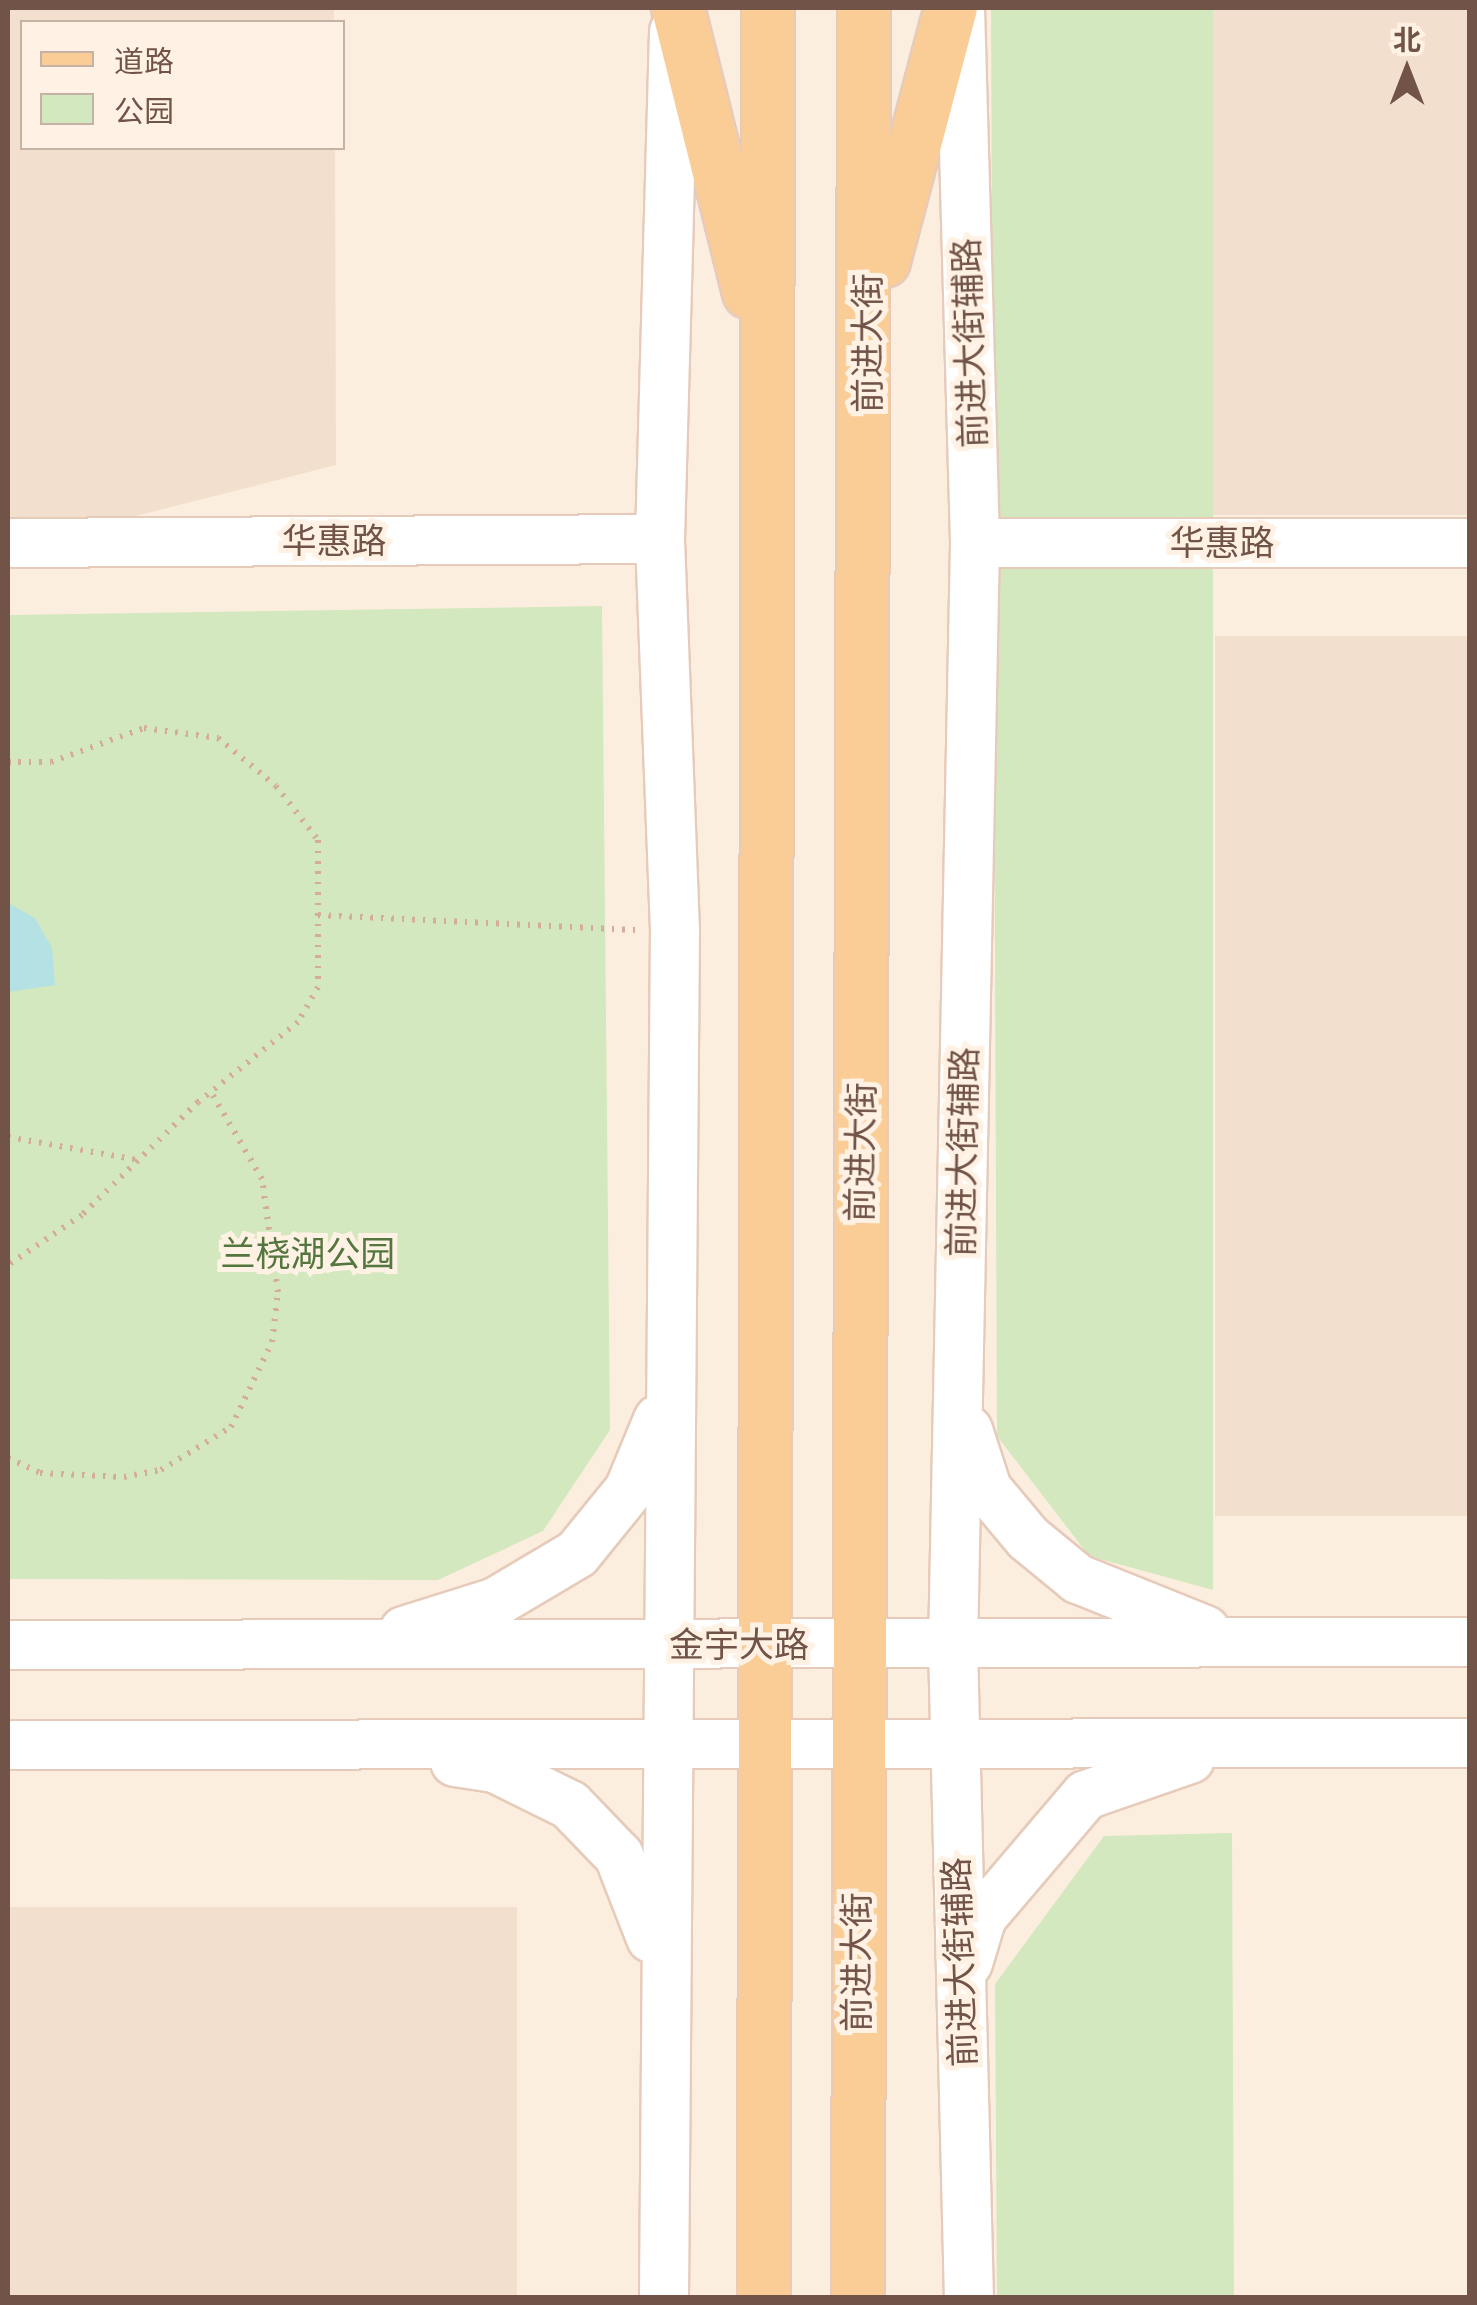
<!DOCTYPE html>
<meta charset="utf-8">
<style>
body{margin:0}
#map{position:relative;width:1477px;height:2305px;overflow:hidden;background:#fceede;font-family:Cabin,"Noto Sans SC",sans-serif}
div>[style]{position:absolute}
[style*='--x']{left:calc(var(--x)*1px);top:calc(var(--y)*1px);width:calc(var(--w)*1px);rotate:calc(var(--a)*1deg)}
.residential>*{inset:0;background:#f3dfcd;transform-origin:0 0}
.green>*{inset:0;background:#d3e8be}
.water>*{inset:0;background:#b4e1e4}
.path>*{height:6px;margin-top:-3px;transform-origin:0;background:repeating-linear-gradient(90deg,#d5ac9b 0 2.5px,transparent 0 10.5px)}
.roads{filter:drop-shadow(2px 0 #e6cbbb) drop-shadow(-2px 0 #e6cbbb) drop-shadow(0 2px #e6cbbb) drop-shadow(0 -2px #e6cbbb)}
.secondary>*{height:48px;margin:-24px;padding:0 24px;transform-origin:24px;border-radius:24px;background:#fff}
.primary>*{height:52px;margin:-26px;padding:0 26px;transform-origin:26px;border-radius:26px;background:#facd97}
span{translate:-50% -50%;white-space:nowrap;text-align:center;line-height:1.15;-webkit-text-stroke:10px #fff2e4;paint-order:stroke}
.street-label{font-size:35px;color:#715347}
.park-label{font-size:35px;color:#547740}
.frame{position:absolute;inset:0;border:10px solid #715347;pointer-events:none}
.legend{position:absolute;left:20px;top:20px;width:325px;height:130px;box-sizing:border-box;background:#fff2e4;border:2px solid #c6b2a5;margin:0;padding:12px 18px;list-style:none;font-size:30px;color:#715347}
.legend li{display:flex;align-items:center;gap:20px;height:50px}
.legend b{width:50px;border:2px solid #c6b2a5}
.north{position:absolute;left:1357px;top:20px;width:100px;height:100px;-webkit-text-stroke:8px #fff2e4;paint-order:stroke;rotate:0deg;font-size:28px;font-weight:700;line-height:40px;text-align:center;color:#715347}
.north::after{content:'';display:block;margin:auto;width:35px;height:45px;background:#715347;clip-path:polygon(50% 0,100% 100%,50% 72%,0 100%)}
</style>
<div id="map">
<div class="residential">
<div style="clip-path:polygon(8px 8px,334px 8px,334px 22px,22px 22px,22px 148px,335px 148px,336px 465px,22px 545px,8px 541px)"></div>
<div style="left:1213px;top:8px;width:256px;height:507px"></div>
<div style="left:1215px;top:636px;width:254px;height:880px"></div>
<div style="left:8px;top:1907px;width:509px;height:390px"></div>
</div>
<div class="green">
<div style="clip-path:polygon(991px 8px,1213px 8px,1213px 1590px,1089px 1556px,997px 1436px)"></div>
<div style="clip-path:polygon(602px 606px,610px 1430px,543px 1531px,438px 1580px,8px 1579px,8px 615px)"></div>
<div style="clip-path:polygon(1232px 1833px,1234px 2297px,997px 2297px,995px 1984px,1104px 1836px)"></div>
</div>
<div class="water">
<div style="clip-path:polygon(8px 903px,35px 918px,52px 948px,55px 985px,8px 992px)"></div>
</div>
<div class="path">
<div style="--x:8;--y:762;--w:43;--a:0"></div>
<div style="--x:51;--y:762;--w:99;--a:-20.1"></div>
<div style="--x:144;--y:728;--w:75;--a:7.7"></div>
<div style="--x:218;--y:738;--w:75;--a:39.6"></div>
<div style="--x:276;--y:786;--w:68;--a:52.1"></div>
<div style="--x:318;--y:840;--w:147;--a:90"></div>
<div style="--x:318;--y:987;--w:40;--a:119.7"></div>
<div style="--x:298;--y:1022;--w:128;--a:141.3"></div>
<div style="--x:198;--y:1102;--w:162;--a:135.8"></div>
<div style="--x:82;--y:1215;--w:89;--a:146"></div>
<div style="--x:318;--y:915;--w:318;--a:2.7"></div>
<div style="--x:8;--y:1137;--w:133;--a:10"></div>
<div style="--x:8;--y:1458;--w:35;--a:25"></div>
<div style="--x:40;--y:1473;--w:84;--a:2.7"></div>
<div style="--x:124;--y:1477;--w:38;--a:-11"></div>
<div style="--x:161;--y:1470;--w:82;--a:-31.6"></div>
<div style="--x:231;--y:1427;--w:94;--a:-64.2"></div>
<div style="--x:272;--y:1342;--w:50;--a:-83.2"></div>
<div style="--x:278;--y:1292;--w:114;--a:-98.1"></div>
<div style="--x:262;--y:1179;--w:101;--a:-120.4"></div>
</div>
<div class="roads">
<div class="secondary">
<div style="--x:960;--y:8;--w:535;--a:88.39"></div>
<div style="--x:975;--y:543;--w:1102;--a:91.14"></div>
<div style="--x:953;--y:1645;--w:653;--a:88.6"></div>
<div style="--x:8;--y:543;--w:652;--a:-0.35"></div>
<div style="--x:975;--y:543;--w:495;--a:0"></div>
<div style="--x:968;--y:1430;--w:62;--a:72.1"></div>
<div style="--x:987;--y:1489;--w:64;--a:50.1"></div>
<div style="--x:1028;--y:1538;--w:65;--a:39.4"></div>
<div style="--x:1078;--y:1579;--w:137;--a:21.9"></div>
<div style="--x:404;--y:1631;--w:96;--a:-17.5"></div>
<div style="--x:496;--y:1602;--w:94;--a:-30.7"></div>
<div style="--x:577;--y:1554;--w:82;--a:-50.9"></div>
<div style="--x:629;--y:1490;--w:76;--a:-67.5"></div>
<div style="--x:8;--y:1645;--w:1462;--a:-0.12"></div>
<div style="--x:8;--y:1745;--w:1462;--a:-0.08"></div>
<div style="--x:455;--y:1762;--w:40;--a:8.5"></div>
<div style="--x:495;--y:1768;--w:84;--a:26.3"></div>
<div style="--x:570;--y:1805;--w:71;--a:46.1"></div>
<div style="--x:619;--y:1856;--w:88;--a:68.7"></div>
<div style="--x:968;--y:1963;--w:48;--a:-73.1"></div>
<div style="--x:982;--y:1917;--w:160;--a:-49.6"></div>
<div style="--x:1086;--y:1795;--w:110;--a:-19.1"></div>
<div style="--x:664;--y:2298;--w:1367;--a:-89.54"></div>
<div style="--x:675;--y:931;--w:392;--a:-92.2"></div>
<div style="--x:660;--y:539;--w:508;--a:-88.42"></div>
</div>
<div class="primary">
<div style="--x:678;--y:8;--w:293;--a:76"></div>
<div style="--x:884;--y:261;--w:262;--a:-75.2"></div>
<div style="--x:764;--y:2298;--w:2290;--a:-89.9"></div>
<div style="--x:858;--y:2298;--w:2290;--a:-89.85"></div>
</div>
</div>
<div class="street-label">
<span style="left:868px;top:343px;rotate:-90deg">前进大街</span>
<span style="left:970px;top:343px;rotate:-92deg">前进大街辅路</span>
<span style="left:334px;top:541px">华惠路</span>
<span style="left:1222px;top:543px">华惠路</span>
<span style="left:861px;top:1152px;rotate:-89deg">前进大街</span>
<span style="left:963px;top:1152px;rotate:-89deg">前进大街辅路</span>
<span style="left:739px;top:1645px">金宇大路</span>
<span style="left:857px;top:1962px;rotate:-90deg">前进大街</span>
<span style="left:960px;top:1962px;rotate:-92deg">前进大街辅路</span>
</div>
<div class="park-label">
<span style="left:308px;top:1254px">兰桡湖公园</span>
</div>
<div class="frame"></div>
<ul class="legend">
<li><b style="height:12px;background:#facd97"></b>道路</li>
<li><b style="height:28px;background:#d3e8be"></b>公园</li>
</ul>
<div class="north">北</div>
</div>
